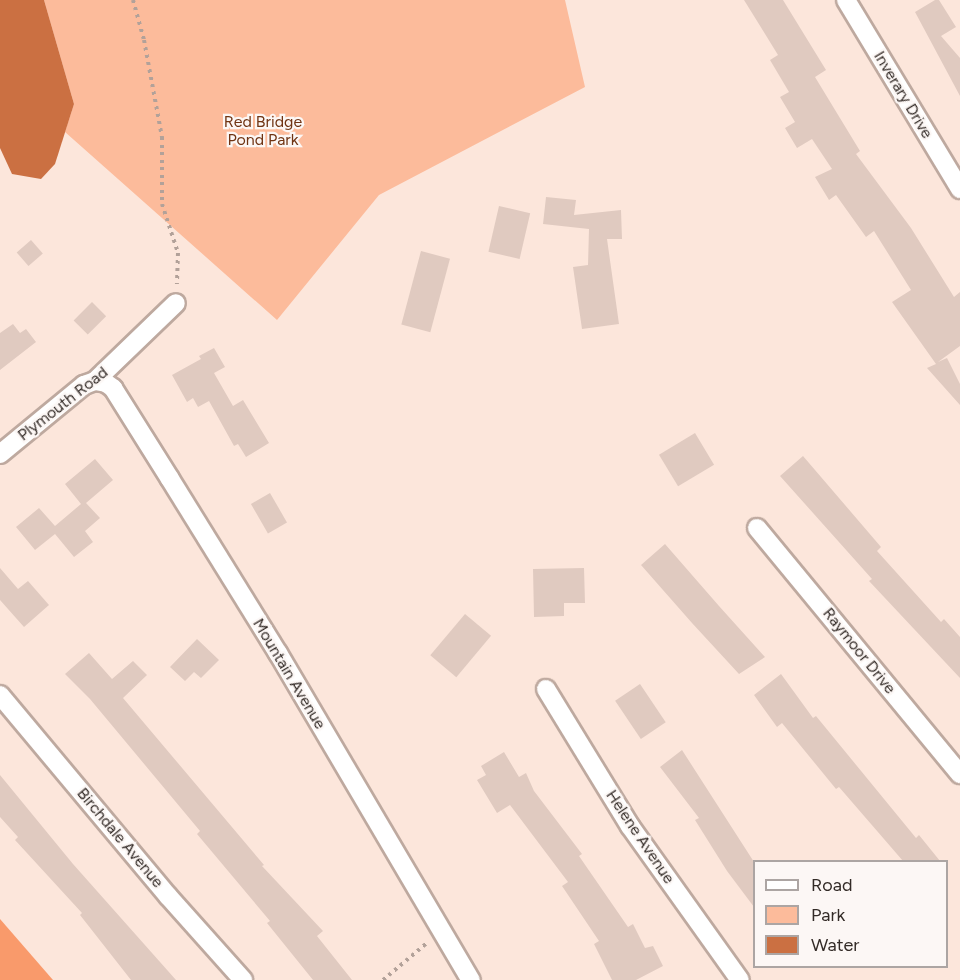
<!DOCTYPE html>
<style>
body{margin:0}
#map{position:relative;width:960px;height:980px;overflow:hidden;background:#fce6db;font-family:Figtree,sans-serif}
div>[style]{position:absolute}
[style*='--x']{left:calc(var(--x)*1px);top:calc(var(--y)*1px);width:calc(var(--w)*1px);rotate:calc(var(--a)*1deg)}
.green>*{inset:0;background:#fcbb9b}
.forest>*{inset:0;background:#f99a6b}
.water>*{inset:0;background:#cb7042}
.building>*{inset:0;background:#e0cac0;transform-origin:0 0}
.path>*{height:4px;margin-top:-2px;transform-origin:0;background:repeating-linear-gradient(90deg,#b2a199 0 3px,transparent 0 7.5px)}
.roads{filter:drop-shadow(2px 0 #bea99f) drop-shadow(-2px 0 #bea99f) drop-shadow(0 2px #bea99f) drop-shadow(0 -2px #bea99f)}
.minor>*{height:18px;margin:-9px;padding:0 9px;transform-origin:9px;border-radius:9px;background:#fff}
span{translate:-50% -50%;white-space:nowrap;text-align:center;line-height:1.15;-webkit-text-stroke:4.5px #fcf7f5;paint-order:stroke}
.street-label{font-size:16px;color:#332b27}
.park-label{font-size:16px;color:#703413}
.legend{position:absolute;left:753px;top:860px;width:195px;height:108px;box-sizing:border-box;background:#fcf7f5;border:2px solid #aca5a3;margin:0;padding:8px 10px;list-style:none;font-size:18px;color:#332b27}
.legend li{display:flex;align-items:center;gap:12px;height:30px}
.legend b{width:30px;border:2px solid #aca5a3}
</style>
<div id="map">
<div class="green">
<div style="clip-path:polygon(44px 0,565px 0,585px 87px,379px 195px,277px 320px,65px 132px,74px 104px)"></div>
</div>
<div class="forest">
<div style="clip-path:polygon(0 919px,53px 980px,0 980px)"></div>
</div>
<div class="water">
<div style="clip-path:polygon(0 0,44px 0,74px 104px,55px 164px,41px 179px,12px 174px,0 148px)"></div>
</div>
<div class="building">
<div style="clip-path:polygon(744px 0,783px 0,826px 70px,815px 77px,860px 151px,856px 154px,911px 228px,954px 297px,960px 292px,960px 346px,938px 362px,947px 358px,960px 384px,960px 405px,927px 368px,936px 364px,892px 302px,911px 290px,874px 231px,866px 237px,836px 195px,829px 200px,815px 177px,832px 169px,812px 139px,797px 148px,785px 128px,795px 122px,780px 97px,789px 92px,770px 60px,778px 55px)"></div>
<div style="clip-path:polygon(935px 0,939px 0,956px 27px,941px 36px,960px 58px,960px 96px,915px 12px)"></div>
<div style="clip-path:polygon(546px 197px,576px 200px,574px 215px,621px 210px,622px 239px,607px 239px,619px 324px,582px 329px,573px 267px,588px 265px,589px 229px,543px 224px)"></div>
<div style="left:499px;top:206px;width:32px;height:47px;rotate:13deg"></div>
<div style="left:31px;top:240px;width:18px;height:19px;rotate:49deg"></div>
<div style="left:421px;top:251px;width:30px;height:76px;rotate:15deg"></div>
<div style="left:92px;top:302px;width:20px;height:26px;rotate:45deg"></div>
<div style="clip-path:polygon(13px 324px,20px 333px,26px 329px,36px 342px,0 370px,0 333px)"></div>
<div style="clip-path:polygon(214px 348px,225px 367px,214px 373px,233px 406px,243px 400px,269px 443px,246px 457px,238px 444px,234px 446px,209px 401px,198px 407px,193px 398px,187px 402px,172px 375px,201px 359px,199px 356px)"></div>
<div style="left:695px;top:433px;width:37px;height:42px;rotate:59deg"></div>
<div style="clip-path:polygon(803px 456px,881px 547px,877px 551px,941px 622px,944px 619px,960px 637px,960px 678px,869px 581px,872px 579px,780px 476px)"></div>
<div style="clip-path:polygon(95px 459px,113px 480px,86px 503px,100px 518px,85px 531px,93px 542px,74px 557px,55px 534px,35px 550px,16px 527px,39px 508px,55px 526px,81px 504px,65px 484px)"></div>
<div style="left:270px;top:493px;width:34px;height:22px;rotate:60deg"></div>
<div style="clip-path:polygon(665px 544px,719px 606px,765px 657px,739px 674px,692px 623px,641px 565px)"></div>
<div style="clip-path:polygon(0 568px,18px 589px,28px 581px,49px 605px,24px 627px,0 600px)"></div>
<div style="clip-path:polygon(584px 568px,585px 603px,564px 603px,564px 616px,534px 617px,533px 569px)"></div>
<div style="left:465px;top:614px;width:34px;height:54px;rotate:40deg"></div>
<div style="clip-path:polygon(197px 639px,219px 660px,201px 678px,194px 672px,185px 681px,170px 667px)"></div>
<div style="clip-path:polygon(89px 653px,112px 679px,133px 661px,147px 675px,123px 698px,264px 865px,262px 866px,323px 931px,317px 936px,352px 980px,313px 980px,267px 923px,270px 921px,197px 834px,200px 831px,90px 699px,65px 674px)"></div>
<div style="clip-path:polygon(781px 674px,813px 718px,816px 716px,916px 838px,919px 835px,940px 861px,903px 861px,839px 787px,836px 789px,782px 723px,777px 727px,754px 695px)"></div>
<div style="left:640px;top:684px;width:46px;height:30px;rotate:56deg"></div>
<div style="clip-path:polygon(682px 750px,754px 862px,754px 907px,727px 871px,695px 820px,699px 818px,660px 767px)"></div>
<div style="clip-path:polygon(504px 752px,519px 777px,526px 773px,534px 791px,582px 854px,579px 856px,628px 927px,633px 924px,645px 948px,653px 946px,663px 966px,636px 980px,612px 980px,594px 944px,599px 941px,562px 886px,568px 882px,510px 805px,497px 813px,477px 780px,486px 775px,481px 766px)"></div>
<div style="clip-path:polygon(0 775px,73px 864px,176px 980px,131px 980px,80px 915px,82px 913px,15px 840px,18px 837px,0 817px)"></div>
</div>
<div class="path">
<div style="--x:133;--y:0;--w:41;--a:74.6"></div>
<div style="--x:144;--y:40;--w:99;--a:79.5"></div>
<div style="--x:162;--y:137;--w:67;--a:90"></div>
<div style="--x:162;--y:204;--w:52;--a:71.9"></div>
<div style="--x:178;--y:253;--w:31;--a:92"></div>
<div style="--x:383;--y:980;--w:59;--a:-40.2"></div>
</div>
<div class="roads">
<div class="minor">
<div style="--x:846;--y:0;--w:221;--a:58.9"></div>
<div style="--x:95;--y:381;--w:11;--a:10"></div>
<div style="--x:106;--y:383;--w:9;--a:36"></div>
<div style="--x:113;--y:388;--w:107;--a:57.9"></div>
<div style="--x:170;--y:479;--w:205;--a:58.2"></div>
<div style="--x:278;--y:653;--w:380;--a:59.5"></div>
<div style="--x:0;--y:454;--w:109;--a:-39.4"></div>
<div style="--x:84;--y:385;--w:12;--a:-20"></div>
<div style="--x:95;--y:381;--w:112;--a:-43.9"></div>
<div style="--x:757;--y:528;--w:319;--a:50.5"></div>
<div style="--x:546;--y:689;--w:161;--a:58.5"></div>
<div style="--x:630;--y:826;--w:189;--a:54.5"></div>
<div style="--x:0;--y:695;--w:262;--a:50.1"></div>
<div style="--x:168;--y:896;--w:113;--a:48.2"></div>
</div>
</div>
<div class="street-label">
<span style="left:903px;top:95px;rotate:59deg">Inverary Drive</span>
<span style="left:63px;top:404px;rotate:-38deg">Plymouth Road</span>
<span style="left:859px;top:651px;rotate:51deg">Raymoor Drive</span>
<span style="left:289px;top:674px;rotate:59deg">Mountain Avenue</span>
<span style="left:640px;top:837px;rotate:56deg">Helene Avenue</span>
<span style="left:120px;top:838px;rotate:50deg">Birchdale Avenue</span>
</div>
<div class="park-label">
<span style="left:263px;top:131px">Red Bridge<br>Pond Park</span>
</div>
<ul class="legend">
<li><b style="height:8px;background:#fff"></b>Road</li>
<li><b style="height:16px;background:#fcbb9b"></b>Park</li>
<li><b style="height:16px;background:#cb7042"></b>Water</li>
</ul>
</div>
